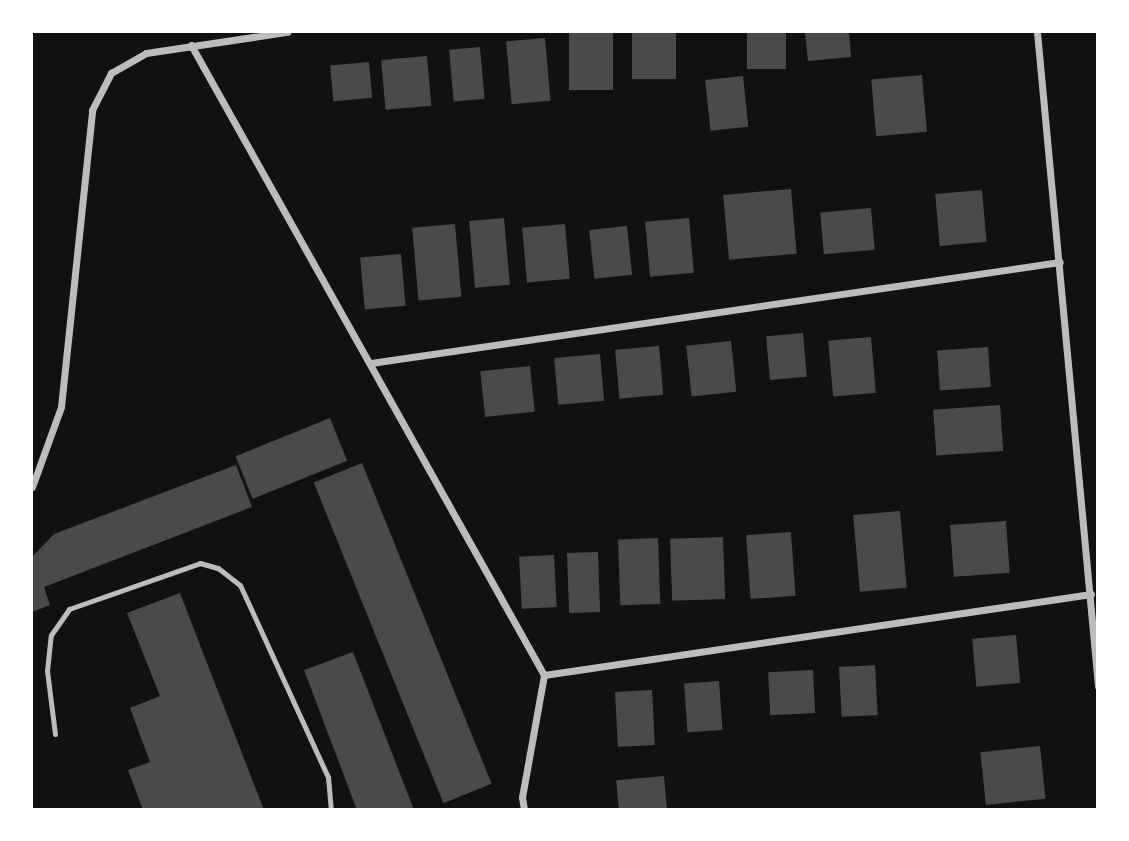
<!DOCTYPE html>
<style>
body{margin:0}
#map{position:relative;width:1129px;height:841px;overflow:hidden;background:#111;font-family:"Noto Serif",serif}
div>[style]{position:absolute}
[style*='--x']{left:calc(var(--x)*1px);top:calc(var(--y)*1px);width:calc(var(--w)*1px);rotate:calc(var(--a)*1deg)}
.building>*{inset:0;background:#4a4a4a;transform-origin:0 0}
.service>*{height:5px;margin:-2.5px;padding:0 2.5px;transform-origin:2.5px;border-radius:2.5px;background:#bcbcbc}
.minor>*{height:7px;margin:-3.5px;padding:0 3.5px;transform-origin:3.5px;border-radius:3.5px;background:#bcbcbc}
span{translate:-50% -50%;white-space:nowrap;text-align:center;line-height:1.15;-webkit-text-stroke:6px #fff;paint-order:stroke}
.frame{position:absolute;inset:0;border:33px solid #fff;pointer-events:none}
</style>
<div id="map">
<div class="building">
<div style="left:569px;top:32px;width:44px;height:58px"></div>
<div style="left:632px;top:32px;width:44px;height:47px"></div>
<div style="left:747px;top:32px;width:39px;height:37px"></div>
<div style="clip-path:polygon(805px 32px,849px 32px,851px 57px,808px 61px)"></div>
<div style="left:545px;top:38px;width:63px;height:39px;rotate:85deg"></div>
<div style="left:480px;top:47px;width:52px;height:31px;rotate:85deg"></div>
<div style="left:427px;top:56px;width:50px;height:46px;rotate:85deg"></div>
<div style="left:369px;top:62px;width:36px;height:39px;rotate:85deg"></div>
<div style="left:922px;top:75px;width:57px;height:51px;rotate:85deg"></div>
<div style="left:743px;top:76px;width:51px;height:38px;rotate:84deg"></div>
<div style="left:791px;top:189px;width:65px;height:68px;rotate:85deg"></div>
<div style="left:982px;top:190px;width:52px;height:47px;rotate:85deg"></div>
<div style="left:871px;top:208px;width:42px;height:51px;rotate:85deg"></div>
<div style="left:504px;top:218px;width:67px;height:35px;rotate:85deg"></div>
<div style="left:689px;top:218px;width:55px;height:44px;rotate:85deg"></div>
<div style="left:455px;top:224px;width:73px;height:43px;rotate:85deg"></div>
<div style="left:565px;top:224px;width:55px;height:43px;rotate:85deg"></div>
<div style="left:627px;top:226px;width:49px;height:38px;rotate:84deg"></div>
<div style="left:401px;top:254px;width:52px;height:41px;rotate:85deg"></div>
<div style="left:803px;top:333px;width:44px;height:37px;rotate:85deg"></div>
<div style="left:871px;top:337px;width:56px;height:43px;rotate:85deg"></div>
<div style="left:731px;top:341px;width:51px;height:45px;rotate:84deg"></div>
<div style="left:659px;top:346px;width:49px;height:44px;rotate:85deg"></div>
<div style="left:988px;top:347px;width:40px;height:51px;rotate:86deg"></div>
<div style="left:600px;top:354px;width:47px;height:46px;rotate:85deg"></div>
<div style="left:530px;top:366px;width:46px;height:50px;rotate:84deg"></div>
<div style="left:1000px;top:405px;width:46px;height:67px;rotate:86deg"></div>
<div style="left:330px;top:418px;width:46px;height:102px;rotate:68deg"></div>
<div style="left:362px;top:463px;width:346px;height:52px;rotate:68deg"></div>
<div style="clip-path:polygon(236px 465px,252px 507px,44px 587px,50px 605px,32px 612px,32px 557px,54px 534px)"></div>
<div style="left:900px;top:511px;width:77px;height:47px;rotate:85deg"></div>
<div style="left:1006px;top:521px;width:52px;height:56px;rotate:86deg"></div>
<div style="left:791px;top:532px;width:64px;height:45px;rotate:86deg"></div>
<div style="left:723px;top:537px;width:62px;height:53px;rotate:88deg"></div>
<div style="left:658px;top:538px;width:66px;height:40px;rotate:88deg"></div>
<div style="left:598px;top:552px;width:60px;height:31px;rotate:88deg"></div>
<div style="left:554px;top:555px;width:52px;height:35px;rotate:87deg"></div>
<div style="clip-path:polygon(180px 593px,212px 676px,264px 810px,143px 810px,128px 770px,150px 762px,130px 708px,160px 696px,127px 613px)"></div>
<div style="left:1016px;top:635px;width:48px;height:44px;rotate:85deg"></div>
<div style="clip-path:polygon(353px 652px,414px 810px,357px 810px,304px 670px)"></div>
<div style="left:875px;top:665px;width:50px;height:36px;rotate:87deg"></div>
<div style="left:813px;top:670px;width:43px;height:45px;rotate:87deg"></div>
<div style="left:719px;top:681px;width:49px;height:35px;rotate:86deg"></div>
<div style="left:652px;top:690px;width:55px;height:37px;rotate:87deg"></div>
<div style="left:1040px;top:746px;width:53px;height:60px;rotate:84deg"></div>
<div style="left:664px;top:776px;width:34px;height:48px;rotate:85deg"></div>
</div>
<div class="service">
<div style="--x:55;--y:734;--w:64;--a:-97.2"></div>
<div style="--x:47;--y:671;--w:36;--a:-84"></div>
<div style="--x:51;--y:635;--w:32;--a:-55"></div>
<div style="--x:69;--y:609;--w:139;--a:-19.3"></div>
<div style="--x:200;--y:563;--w:19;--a:16"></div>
<div style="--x:218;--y:568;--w:28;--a:38"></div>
<div style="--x:240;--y:585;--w:211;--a:65.4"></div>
<div style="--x:328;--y:777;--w:33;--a:85"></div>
</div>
<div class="minor">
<div style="--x:1037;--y:32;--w:657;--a:84.67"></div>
<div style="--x:191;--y:45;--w:722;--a:60.74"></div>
<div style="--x:544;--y:675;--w:124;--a:100.2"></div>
<div style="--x:522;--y:797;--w:13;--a:81"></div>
<div style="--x:371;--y:363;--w:696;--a:-8.34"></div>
<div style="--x:32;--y:487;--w:85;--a:-70.1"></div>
<div style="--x:61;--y:407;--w:299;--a:-84"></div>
<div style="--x:92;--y:110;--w:42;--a:-62.8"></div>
<div style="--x:111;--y:73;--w:40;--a:-29.7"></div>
<div style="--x:146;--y:53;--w:143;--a:-8.5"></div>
<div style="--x:544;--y:675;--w:553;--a:-8.42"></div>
</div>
<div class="frame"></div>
</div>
